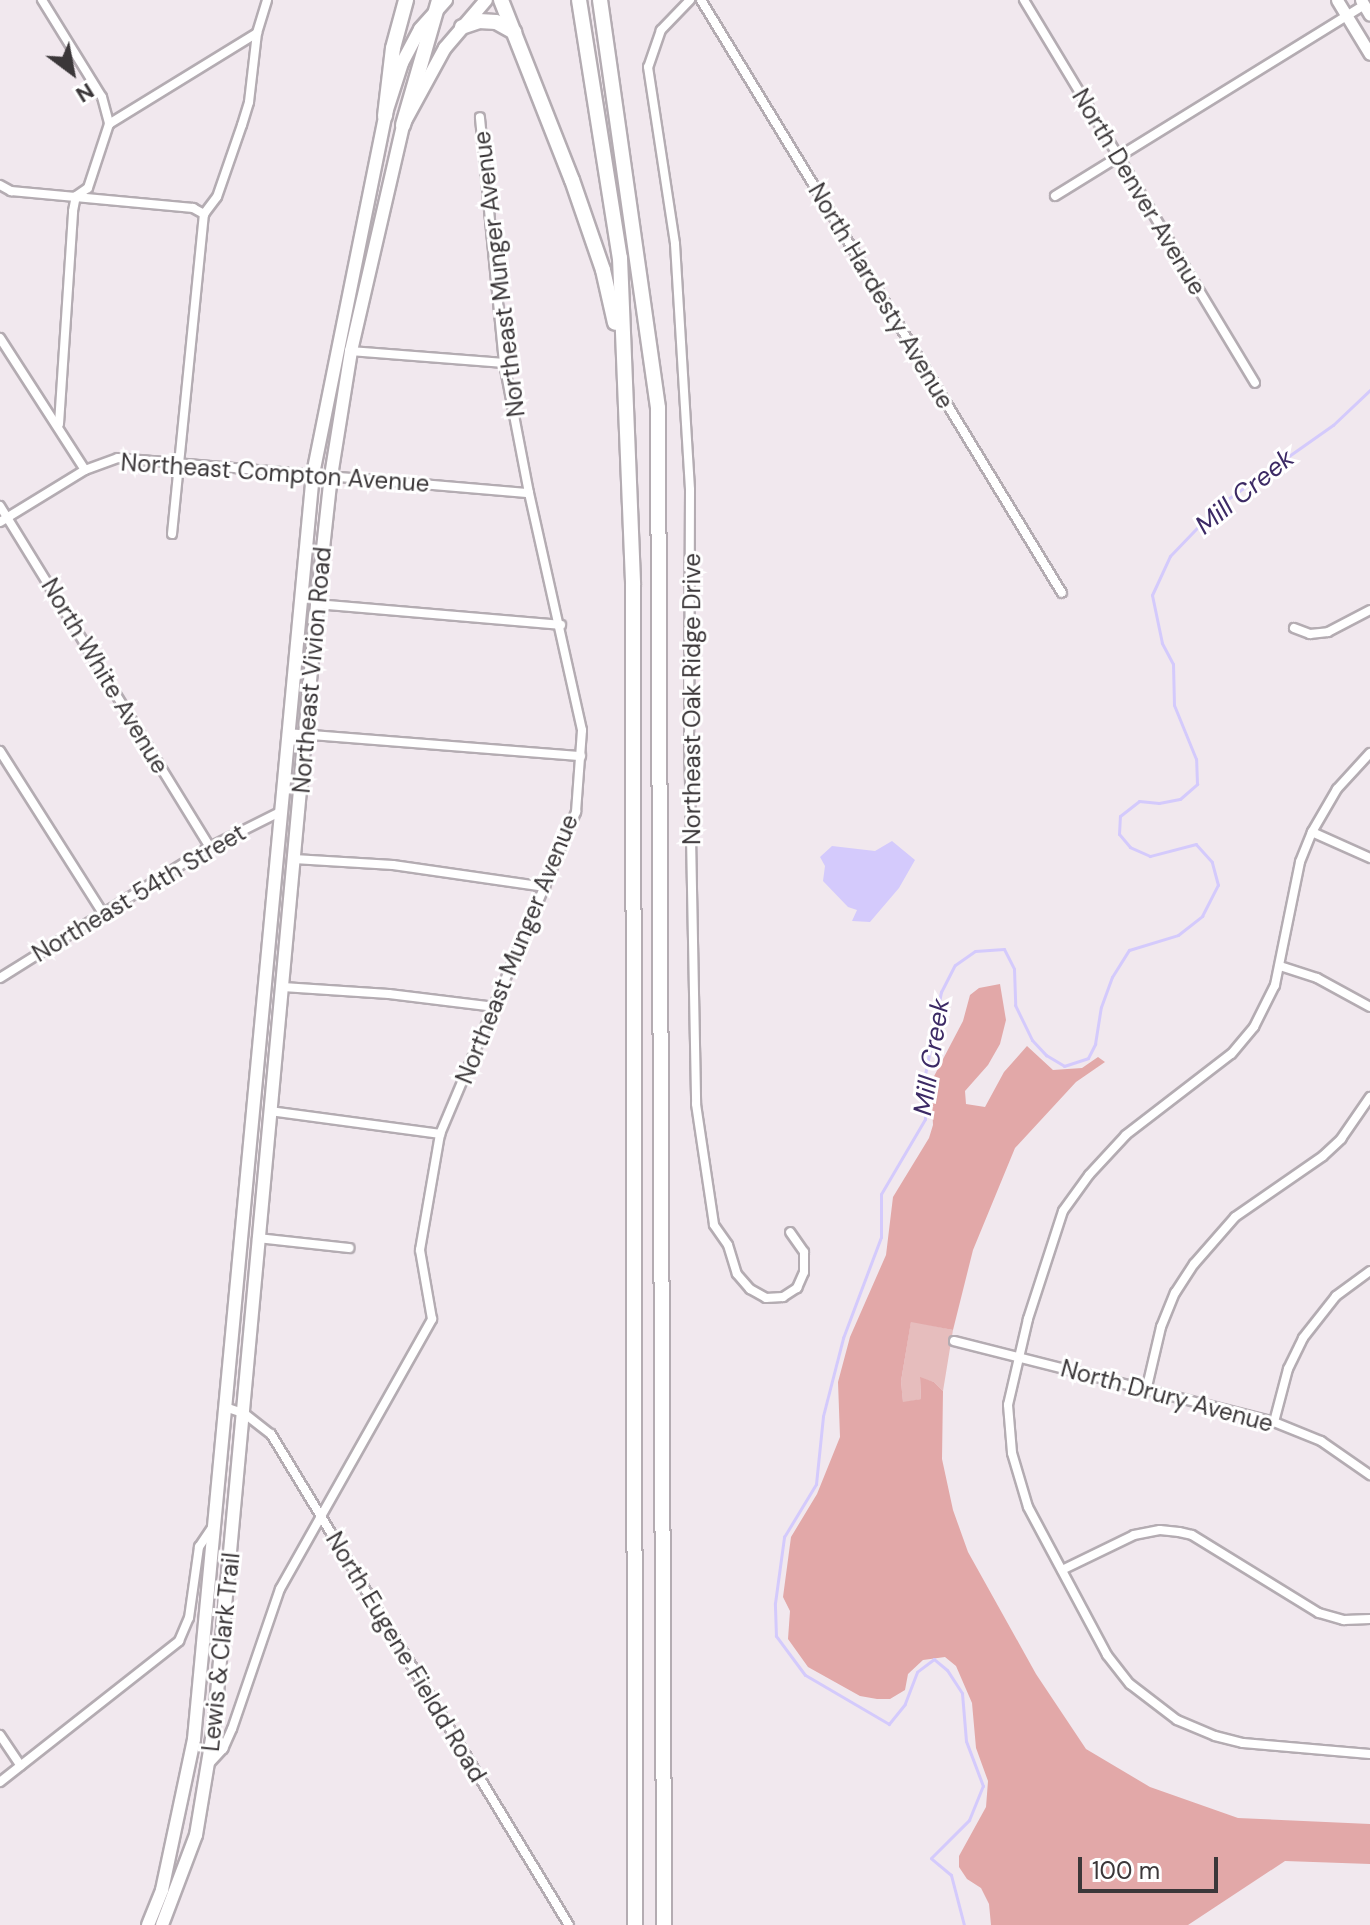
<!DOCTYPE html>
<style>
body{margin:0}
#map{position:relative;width:1370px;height:1925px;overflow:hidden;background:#f1e8ee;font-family:"DM Sans",sans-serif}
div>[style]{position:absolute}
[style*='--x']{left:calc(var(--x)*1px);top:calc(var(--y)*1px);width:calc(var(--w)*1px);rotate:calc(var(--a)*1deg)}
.green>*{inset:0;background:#e6bdbd}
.forest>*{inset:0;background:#e2a8a8}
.water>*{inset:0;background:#d4cafc}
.stream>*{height:3px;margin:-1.5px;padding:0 1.5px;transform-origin:1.5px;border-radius:1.5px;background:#d4cafc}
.roads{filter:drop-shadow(2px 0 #b4acb2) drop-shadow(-2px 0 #b4acb2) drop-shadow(0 2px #b4acb2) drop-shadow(0 -2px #b4acb2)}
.minor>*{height:8px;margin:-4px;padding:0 4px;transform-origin:4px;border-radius:4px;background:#fff}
.secondary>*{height:11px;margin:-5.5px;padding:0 5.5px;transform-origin:5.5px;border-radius:5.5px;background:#fff}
.primary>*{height:12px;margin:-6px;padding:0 6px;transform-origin:6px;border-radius:6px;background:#fff}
.motorway>*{height:14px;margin:-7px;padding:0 7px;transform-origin:7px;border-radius:7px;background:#fff}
span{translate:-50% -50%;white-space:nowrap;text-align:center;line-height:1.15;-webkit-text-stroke:6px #fff;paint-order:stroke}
.street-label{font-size:24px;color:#3b3739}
.water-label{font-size:26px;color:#3c2a65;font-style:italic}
.north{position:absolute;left:32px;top:32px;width:80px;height:80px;-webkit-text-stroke:6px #fff;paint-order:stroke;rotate:148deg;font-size:22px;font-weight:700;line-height:32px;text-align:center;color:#3b3739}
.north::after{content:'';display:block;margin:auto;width:28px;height:36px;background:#3b3739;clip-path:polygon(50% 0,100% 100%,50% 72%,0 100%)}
.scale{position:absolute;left:1078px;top:1857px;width:140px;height:36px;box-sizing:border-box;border:4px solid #3b3739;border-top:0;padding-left:10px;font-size:24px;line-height:28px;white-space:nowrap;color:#3b3739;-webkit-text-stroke:6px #fff;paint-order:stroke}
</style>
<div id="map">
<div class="green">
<div style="clip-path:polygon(911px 1321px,953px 1330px,943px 1391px,934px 1382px,920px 1378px,921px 1399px,903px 1403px,901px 1381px)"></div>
</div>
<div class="forest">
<div style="clip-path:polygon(1000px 984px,1006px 1020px,1000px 1044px,988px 1065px,965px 1091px,966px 1104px,985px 1107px,1004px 1072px,1027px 1046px,1053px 1070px,1082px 1068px,1098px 1057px,1105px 1062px,1076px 1082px,1015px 1148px,973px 1250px,953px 1330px,911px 1322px,901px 1381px,903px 1402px,921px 1399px,920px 1377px,934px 1382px,943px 1391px,942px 1459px,953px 1510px,968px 1552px,1036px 1674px,1086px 1749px,1150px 1787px,1238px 1818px,1370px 1824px,1370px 1864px,1285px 1861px,1188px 1925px,991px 1925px,989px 1904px,981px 1888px,967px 1879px,959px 1867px,959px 1856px,986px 1807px,988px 1781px,976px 1748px,972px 1703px,956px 1666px,945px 1657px,923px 1660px,908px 1674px,905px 1690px,890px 1699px,877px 1699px,860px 1696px,808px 1667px,788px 1639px,790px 1611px,783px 1597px,791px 1537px,817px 1494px,840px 1437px,838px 1382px,850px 1337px,886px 1255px,893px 1197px,929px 1138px,933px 1125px,931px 1082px,963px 1021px,970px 995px,979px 988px)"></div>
</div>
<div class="water">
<div style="clip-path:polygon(892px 841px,915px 860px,899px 888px,870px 922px,852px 921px,857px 910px,848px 907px,823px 881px,825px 866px,820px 857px,832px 846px,875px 851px)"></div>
</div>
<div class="stream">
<div style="--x:964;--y:1925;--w:52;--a:-104.6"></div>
<div style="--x:951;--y:1875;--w:26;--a:-140"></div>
<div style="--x:931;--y:1858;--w:54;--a:-45"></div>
<div style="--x:969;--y:1820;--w:37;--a:-68"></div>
<div style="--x:983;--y:1786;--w:48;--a:-110.7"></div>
<div style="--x:966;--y:1741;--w:48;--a:-94.8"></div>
<div style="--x:962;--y:1693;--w:27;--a:-123"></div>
<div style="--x:947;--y:1670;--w:17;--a:-140"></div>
<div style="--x:934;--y:1659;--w:21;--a:143"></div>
<div style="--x:917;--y:1672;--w:34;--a:111"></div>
<div style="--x:905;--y:1704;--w:26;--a:129"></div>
<div style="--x:889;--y:1724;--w:97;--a:-149.7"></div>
<div style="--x:805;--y:1675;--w:49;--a:-126.6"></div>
<div style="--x:776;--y:1636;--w:33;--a:-92"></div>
<div style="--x:775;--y:1603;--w:67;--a:-82.2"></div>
<div style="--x:784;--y:1537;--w:62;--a:-58.9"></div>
<div style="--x:816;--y:1484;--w:68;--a:-84.1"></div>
<div style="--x:823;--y:1416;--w:81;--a:-75.6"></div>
<div style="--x:843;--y:1338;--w:108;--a:-69.4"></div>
<div style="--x:881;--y:1237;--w:43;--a:-90"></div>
<div style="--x:881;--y:1194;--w:87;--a:-59.6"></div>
<div style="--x:925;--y:1119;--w:39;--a:-91"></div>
<div style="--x:924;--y:1080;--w:90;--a:-79.1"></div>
<div style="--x:941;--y:992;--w:30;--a:-63"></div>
<div style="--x:955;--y:965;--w:24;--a:-35"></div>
<div style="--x:975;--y:951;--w:29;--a:-4"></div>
<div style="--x:1004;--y:949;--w:22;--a:63"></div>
<div style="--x:1014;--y:969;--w:36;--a:88"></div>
<div style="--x:1015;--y:1005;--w:39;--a:64"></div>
<div style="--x:1032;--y:1040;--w:21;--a:47"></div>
<div style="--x:1046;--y:1055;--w:21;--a:31"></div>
<div style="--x:1064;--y:1066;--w:25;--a:-18"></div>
<div style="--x:1088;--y:1058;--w:16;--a:-63"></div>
<div style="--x:1095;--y:1044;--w:37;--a:-81"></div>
<div style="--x:1101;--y:1007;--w:32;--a:-70"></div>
<div style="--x:1112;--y:977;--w:32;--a:-58"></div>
<div style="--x:1129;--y:950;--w:51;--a:-17"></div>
<div style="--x:1178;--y:935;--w:31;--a:-38"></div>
<div style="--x:1202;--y:916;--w:35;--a:-63"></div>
<div style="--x:1218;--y:885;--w:24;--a:-105"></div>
<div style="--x:1212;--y:862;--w:24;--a:-132"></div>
<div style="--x:1196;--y:844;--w:48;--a:165.4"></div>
<div style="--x:1150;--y:856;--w:22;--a:-156"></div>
<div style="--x:1130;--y:847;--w:17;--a:-130"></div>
<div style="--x:1119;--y:834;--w:18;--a:-87"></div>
<div style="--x:1120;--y:816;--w:24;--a:-38"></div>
<div style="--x:1139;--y:801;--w:20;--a:6"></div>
<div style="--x:1159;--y:803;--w:21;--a:-11"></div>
<div style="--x:1180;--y:799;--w:23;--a:-41"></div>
<div style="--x:1197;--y:784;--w:25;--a:-92"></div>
<div style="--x:1196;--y:759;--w:58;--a:-112.2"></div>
<div style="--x:1174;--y:705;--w:41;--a:-91.4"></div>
<div style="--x:1173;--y:664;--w:24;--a:-118"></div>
<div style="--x:1162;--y:643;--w:49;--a:-101.8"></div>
<div style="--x:1152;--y:595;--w:43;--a:-65.2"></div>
<div style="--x:1170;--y:556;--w:69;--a:-46.2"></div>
<div style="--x:1218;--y:506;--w:141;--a:-35.2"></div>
<div style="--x:1333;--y:425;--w:51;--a:-43.4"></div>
</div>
<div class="roads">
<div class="minor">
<div style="--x:42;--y:0;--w:114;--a:58.3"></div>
<div style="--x:102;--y:97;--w:28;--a:75"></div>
<div style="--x:690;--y:0;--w:42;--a:134"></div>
<div style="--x:661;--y:30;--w:39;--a:109"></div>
<div style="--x:648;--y:67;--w:179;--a:81.3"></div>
<div style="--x:675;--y:244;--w:246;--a:86.5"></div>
<div style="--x:690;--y:490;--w:242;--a:90.2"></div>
<div style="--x:689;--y:732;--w:372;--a:88.9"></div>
<div style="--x:696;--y:1104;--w:122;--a:81.5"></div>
<div style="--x:714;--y:1225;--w:24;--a:55"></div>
<div style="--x:728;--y:1245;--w:30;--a:73"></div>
<div style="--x:737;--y:1274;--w:20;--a:49"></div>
<div style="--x:750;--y:1289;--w:18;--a:29"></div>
<div style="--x:766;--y:1298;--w:17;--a:-3"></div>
<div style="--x:783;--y:1297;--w:17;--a:-33"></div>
<div style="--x:797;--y:1288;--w:17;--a:-66"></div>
<div style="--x:804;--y:1272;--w:20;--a:-90"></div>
<div style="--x:804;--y:1252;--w:24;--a:-125"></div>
<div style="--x:701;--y:0;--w:694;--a:58.67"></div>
<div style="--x:1024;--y:0;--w:447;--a:58.9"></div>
<div style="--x:109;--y:124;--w:174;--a:-31.6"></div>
<div style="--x:0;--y:185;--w:13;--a:29"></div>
<div style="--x:11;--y:191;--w:183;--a:5.3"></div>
<div style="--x:193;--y:208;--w:13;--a:29"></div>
<div style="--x:1055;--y:196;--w:363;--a:-31.7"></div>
<div style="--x:0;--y:338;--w:157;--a:57.2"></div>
<div style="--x:351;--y:351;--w:153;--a:4.5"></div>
<div style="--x:59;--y:424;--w:213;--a:-86.2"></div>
<div style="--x:73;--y:211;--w:15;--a:-79"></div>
<div style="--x:76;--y:196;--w:14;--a:-34"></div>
<div style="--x:88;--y:188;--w:67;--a:-71.8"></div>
<div style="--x:0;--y:506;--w:400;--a:58.4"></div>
<div style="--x:0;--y:522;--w:100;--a:-31.5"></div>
<div style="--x:85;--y:470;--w:35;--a:-20"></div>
<div style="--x:118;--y:458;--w:412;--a:4.9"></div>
<div style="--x:172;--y:534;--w:322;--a:-84.3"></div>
<div style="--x:204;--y:214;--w:21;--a:-53"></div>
<div style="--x:217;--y:197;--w:76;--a:-70.9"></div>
<div style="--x:242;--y:125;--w:24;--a:-73"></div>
<div style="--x:249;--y:102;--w:69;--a:-83.4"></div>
<div style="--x:257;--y:33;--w:34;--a:-73"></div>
<div style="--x:317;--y:604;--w:245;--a:4.9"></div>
<div style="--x:1294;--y:628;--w:17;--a:21"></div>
<div style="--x:1310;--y:634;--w:18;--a:-6"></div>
<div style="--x:1328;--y:632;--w:47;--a:-27.6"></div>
<div style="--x:287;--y:733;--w:295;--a:4.5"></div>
<div style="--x:0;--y:751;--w:192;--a:57.6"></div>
<div style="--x:1370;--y:753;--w:49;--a:132.5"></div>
<div style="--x:1337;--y:789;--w:50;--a:120.2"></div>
<div style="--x:1312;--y:832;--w:32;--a:112"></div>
<div style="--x:1300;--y:862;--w:126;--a:101.5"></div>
<div style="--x:1275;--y:985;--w:47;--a:116.6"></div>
<div style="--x:1254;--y:1027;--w:35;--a:130"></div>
<div style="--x:1231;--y:1054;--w:133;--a:142.4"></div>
<div style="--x:1126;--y:1135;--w:54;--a:132.8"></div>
<div style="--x:1089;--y:1175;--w:44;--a:125.8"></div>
<div style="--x:1063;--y:1211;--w:114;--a:108"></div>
<div style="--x:1028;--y:1319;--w:88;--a:103.1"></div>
<div style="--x:1008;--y:1405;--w:48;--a:85.2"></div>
<div style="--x:1012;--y:1453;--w:56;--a:73.5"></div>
<div style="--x:1028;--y:1507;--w:168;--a:61.9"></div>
<div style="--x:1107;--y:1655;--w:37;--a:52"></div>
<div style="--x:1130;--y:1684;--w:59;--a:37.5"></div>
<div style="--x:1177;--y:1720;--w:41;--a:22.8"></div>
<div style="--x:1215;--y:1736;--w:29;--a:14"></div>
<div style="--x:1243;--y:1743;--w:127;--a:5"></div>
<div style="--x:1312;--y:832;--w:64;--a:24.1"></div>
<div style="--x:294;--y:859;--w:99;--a:3.5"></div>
<div style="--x:393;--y:865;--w:154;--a:8.2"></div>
<div style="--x:1280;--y:966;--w:39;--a:18"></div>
<div style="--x:1317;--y:978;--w:60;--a:28.7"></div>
<div style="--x:0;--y:978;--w:248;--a:-32"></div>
<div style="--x:210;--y:847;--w:78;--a:-26.6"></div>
<div style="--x:283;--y:987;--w:106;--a:3.8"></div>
<div style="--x:389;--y:994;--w:107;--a:7"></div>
<div style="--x:270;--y:1111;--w:172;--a:7.7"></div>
<div style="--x:257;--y:1238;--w:93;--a:6.2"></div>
<div style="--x:954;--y:1341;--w:330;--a:14.2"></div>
<div style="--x:1274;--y:1422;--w:51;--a:22"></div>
<div style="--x:1321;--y:1441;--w:60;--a:34.8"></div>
<div style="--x:1146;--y:1391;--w:66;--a:-76.8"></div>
<div style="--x:1161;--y:1327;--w:37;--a:-68"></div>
<div style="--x:1175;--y:1293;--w:35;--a:-57"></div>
<div style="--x:1194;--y:1264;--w:62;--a:-48.9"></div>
<div style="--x:1235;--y:1217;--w:107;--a:-34.7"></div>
<div style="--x:1323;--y:1156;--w:25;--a:-43"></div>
<div style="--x:1341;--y:1139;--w:51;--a:-55.4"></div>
<div style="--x:225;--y:1407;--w:21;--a:19"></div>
<div style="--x:245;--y:1414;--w:33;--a:38"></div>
<div style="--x:271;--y:1434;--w:574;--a:58.75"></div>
<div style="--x:1274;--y:1422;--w:55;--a:-75.2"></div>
<div style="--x:1288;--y:1369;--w:34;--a:-64"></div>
<div style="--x:1303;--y:1338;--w:53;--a:-51.8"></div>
<div style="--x:1336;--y:1296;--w:42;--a:-36.3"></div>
<div style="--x:1062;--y:1570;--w:80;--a:-25.9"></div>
<div style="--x:1134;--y:1535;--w:26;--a:-11"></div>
<div style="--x:1160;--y:1530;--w:19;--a:6"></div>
<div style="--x:1179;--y:1532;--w:13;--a:13"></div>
<div style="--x:1192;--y:1535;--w:149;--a:31.6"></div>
<div style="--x:1319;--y:1613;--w:26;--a:16"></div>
<div style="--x:1344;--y:1620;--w:26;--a:-2"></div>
<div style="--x:0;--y:1735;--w:37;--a:56"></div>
<div style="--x:209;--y:1764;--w:21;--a:-47"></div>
<div style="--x:223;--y:1749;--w:22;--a:-66"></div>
<div style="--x:232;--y:1729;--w:148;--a:-71.1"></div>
<div style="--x:280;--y:1589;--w:310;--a:-60.6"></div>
<div style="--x:432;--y:1319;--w:70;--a:-99.9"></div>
<div style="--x:420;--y:1250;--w:118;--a:-80.2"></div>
<div style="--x:440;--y:1134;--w:350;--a:-67.1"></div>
<div style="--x:576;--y:812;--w:82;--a:-85.8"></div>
<div style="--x:582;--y:730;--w:243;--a:-102.6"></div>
<div style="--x:529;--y:493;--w:132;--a:-100.9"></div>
<div style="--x:504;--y:363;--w:247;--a:-95.6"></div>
<div style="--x:0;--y:1782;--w:228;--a:-38.2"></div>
<div style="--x:179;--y:1641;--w:25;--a:-67"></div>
<div style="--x:189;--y:1618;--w:72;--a:-82"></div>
<div style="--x:199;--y:1547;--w:25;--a:-56"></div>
</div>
<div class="secondary">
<div style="--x:1337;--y:0;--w:63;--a:58.6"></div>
<div style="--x:1361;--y:0;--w:17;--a:59"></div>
</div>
<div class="primary">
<div style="--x:148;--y:1925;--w:38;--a:-68"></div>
<div style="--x:162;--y:1890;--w:154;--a:-78"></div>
<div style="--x:194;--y:1739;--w:1271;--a:-84.63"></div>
<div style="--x:313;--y:474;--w:365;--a:-78.6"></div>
<div style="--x:385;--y:116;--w:56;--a:-72.2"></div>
<div style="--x:402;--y:63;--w:38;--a:-62"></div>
<div style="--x:420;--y:29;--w:39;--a:-48"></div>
<div style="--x:162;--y:1925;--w:96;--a:-69.3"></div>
<div style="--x:196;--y:1835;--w:110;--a:-80.6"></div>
<div style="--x:214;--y:1726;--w:1127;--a:-84.75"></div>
<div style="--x:317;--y:604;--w:129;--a:-83.8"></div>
<div style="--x:331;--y:476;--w:127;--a:-80.9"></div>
<div style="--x:351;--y:351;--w:232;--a:-77"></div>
<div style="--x:403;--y:125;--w:88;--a:-61.4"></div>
<div style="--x:445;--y:48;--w:63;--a:-49.5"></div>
</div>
<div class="motorway">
<div style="--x:501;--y:0;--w:193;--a:68.5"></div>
<div style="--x:572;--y:180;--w:95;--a:71"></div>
<div style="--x:603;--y:270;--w:54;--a:77.2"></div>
<div style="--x:579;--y:0;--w:261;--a:81"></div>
<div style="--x:620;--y:258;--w:327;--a:87.7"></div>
<div style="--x:633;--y:585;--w:1340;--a:89.91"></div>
<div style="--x:600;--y:0;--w:412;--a:81.9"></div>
<div style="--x:658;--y:408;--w:1517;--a:89.77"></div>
<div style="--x:462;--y:27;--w:18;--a:-19"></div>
<div style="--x:479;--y:21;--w:17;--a:3"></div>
<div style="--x:496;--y:22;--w:21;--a:29"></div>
<div style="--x:385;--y:116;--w:68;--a:-83.3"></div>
<div style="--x:393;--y:48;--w:50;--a:-74.8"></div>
<div style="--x:403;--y:125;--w:130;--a:-73.9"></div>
</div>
</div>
<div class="street-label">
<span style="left:1139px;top:192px;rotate:59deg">North Denver Avenue</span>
<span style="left:499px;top:274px;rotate:-97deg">Northeast Munger Avenue</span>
<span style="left:881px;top:296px;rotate:59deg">North Hardesty Avenue</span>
<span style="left:275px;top:473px;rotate:4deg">Northeast Compton Avenue</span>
<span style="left:312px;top:670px;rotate:-85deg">Northeast Vivion Road</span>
<span style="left:105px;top:676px;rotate:59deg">North White Avenue</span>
<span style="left:692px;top:699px;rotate:-90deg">Northeast Oak Ridge Drive</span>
<span style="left:139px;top:893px;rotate:-31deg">Northeast 54th Street</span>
<span style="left:517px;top:949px;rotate:-68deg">Northeast Munger Avenue</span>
<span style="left:1167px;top:1396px;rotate:15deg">North Drury Avenue</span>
<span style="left:221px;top:1652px;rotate:-84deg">Lewis &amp; Clark Trail</span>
<span style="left:406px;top:1657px;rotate:59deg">North Eugene Fieldd Road</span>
</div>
<div class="water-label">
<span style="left:1245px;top:492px;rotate:-39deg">Mill Creek</span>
<span style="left:932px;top:1057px;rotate:-81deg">Mill Creek</span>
</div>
<div class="north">N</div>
<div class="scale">100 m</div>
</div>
